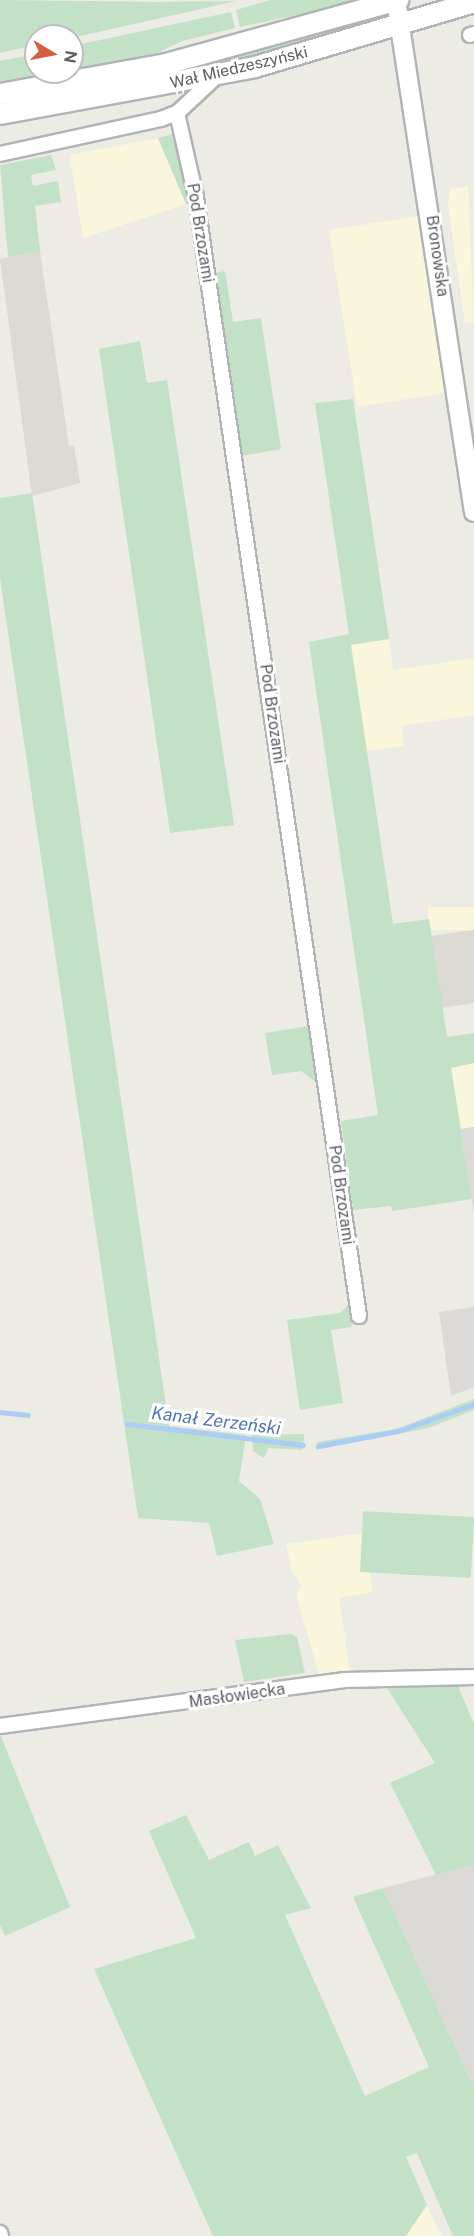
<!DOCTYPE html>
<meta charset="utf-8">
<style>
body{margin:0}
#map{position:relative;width:474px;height:2236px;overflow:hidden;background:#ecebe4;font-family:"Public Sans",sans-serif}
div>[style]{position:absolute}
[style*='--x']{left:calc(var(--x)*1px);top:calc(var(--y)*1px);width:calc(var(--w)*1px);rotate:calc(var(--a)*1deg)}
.commercial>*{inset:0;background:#f9f6db;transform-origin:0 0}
.industrial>*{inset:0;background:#dbdad6}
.education>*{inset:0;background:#dcdad2}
.green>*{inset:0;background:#c3e1c6;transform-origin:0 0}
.stream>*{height:4.5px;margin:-2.25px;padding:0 2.25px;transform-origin:2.25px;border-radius:2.25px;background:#abcdf5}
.roads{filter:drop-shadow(2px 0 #b1b3b7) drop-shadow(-2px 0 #b1b3b7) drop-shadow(0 2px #b1b3b7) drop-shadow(0 -2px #b1b3b7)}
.minor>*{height:14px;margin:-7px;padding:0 7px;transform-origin:7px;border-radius:7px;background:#fff}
.tertiary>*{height:18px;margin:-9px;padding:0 9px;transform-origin:9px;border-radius:9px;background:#fff}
.secondary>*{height:20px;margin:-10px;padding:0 10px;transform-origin:10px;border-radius:10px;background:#fff}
span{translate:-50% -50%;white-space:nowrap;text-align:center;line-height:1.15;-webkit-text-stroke:6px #fff;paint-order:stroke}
.street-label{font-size:16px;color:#5c5e62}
.water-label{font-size:18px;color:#5177b5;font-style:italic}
.north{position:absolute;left:24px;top:24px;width:60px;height:60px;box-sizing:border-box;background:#fff;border:2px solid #bebfc0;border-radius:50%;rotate:100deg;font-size:16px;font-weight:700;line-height:24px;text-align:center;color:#5c5e62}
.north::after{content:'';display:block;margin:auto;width:21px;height:27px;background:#d45d42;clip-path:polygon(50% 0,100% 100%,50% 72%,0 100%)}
</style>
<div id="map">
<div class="commercial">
<div style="clip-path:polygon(158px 138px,186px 204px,83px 238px,70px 155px)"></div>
<div style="clip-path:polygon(468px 186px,474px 322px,465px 323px,448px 204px,450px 189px)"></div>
<div style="left:418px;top:216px;width:179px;height:90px;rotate:81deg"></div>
<div style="clip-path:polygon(389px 639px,393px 670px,474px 658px,474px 715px,402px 726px,404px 746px,366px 751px,350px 644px)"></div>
<div style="left:474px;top:907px;width:23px;height:46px;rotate:90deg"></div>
<div style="clip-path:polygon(474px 1063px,474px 1127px,461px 1129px,451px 1067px)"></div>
<div style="clip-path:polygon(364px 1533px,373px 1592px,339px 1598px,350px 1672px,319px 1674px,296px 1594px,302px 1586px,292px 1572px,286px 1544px)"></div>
<div style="clip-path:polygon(427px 2205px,441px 2236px,406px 2236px)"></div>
</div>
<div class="industrial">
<div style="clip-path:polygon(474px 1127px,474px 1213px,461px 1129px)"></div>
<div style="clip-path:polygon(474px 1307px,474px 1387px,451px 1396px,439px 1312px)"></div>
<div style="clip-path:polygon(474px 1865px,474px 2088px,383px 1888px)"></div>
</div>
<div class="education">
<div style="clip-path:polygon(40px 251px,69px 446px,74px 446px,80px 483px,32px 496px,0 259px)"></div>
<div style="clip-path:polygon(474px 930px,474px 1003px,442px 1008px,431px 936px)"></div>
</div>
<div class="green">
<div style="clip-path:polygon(0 0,157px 2px,236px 1px,72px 38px,36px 36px,36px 45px,0 53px)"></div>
<div style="clip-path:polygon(271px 0,366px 0,240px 27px,236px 10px)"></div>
<div style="clip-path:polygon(231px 12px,235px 28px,182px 41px,149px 57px,120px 64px,0 85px,0 61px,36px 54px,36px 72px,72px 72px,72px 46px)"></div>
<div style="clip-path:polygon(343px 28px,345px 34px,217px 66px,216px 62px)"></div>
<div style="clip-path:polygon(173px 134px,191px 203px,186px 204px,158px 138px)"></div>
<div style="clip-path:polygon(51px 155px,56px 170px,31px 175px,33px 186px,58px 181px,61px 202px,35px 206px,40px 251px,8px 257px,0 165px)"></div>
<div style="clip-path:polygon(225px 271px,233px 322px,261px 318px,281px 449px,241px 456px,215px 273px)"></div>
<div style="clip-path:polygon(140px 341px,147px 383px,167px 380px,234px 825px,170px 833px,99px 349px)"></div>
<div style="clip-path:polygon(353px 399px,389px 639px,351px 645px,393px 924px,429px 919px,447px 1037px,474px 1033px,474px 1063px,451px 1068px,472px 1199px,392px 1211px,391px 1206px,353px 1210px,341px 1121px,378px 1115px,309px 642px,349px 634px,315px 403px)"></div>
<div style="clip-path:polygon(32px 493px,169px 1426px,246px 1435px,239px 1481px,260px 1499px,274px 1544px,217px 1556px,209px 1523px,138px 1518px,0 578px,0 498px)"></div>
<div style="clip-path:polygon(309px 1026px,317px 1083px,301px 1071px,272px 1075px,265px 1033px)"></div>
<div style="clip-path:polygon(349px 1304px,352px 1327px,331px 1330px,343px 1403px,300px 1410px,287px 1320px,340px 1313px)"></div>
<div style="clip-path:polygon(474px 1399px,474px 1410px,428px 1428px,316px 1450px,318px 1442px,396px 1429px)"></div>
<div style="clip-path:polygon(304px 1434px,303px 1450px,268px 1448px,264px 1458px,253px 1451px,252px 1435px)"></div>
<div style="left:474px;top:1517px;width:61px;height:111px;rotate:93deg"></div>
<div style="clip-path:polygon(291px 1634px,297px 1637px,305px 1673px,244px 1682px,235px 1640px)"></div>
<div style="clip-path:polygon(457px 1684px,474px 1724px,474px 1865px,436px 1875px,390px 1783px,435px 1763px,385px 1685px)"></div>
<div style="clip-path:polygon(0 1734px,70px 1907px,5px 1936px,0 1925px)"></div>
<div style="clip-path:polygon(186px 1815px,209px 1860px,249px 1842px,255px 1856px,278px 1845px,311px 1908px,285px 1915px,365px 2096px,429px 2067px,353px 1897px,383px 1888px,474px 2088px,474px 2236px,453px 2236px,417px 2153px,406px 2157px,427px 2205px,406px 2236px,213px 2236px,94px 1969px,196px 1938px,149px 1831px)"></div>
</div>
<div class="stream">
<div style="--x:0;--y:1412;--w:28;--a:6"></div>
<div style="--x:127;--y:1424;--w:177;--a:6.8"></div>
<div style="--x:318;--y:1446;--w:81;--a:-10.6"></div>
<div style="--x:398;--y:1431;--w:81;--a:-19.6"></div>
</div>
<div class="roads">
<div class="minor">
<div style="--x:470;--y:35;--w:4;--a:-14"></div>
<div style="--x:177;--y:113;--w:86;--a:77.3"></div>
<div style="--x:196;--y:197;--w:1131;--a:81.71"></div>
<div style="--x:0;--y:154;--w:165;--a:-12.3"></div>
<div style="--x:161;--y:119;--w:17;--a:-21"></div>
<div style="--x:177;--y:113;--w:56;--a:-42.8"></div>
<div style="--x:0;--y:1726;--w:348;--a:-7.6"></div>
<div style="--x:345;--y:1680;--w:129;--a:-1.3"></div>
<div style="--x:0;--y:2233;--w:3;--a:72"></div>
</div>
<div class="tertiary">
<div style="--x:396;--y:0;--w:518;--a:81.34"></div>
</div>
<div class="secondary">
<div style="--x:0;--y:94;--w:169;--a:-10.2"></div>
<div style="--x:166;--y:64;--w:241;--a:-15.4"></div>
<div style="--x:0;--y:114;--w:259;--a:-10.4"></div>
<div style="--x:255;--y:67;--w:228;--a:-16.5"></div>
</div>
</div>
<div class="street-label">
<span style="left:239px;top:68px;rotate:-13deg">Wał Miedzeszyński</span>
<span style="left:200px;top:233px;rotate:81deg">Pod Brzozami</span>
<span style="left:437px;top:256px;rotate:82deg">Bronowska</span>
<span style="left:272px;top:714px;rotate:82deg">Pod Brzozami</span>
<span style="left:341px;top:1195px;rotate:82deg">Pod Brzozami</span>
<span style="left:237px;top:1696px;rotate:-8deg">Masłowiecka</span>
</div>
<div class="water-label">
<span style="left:216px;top:1421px;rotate:7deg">Kanał Zerzeński</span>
</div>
<div class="north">N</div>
</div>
